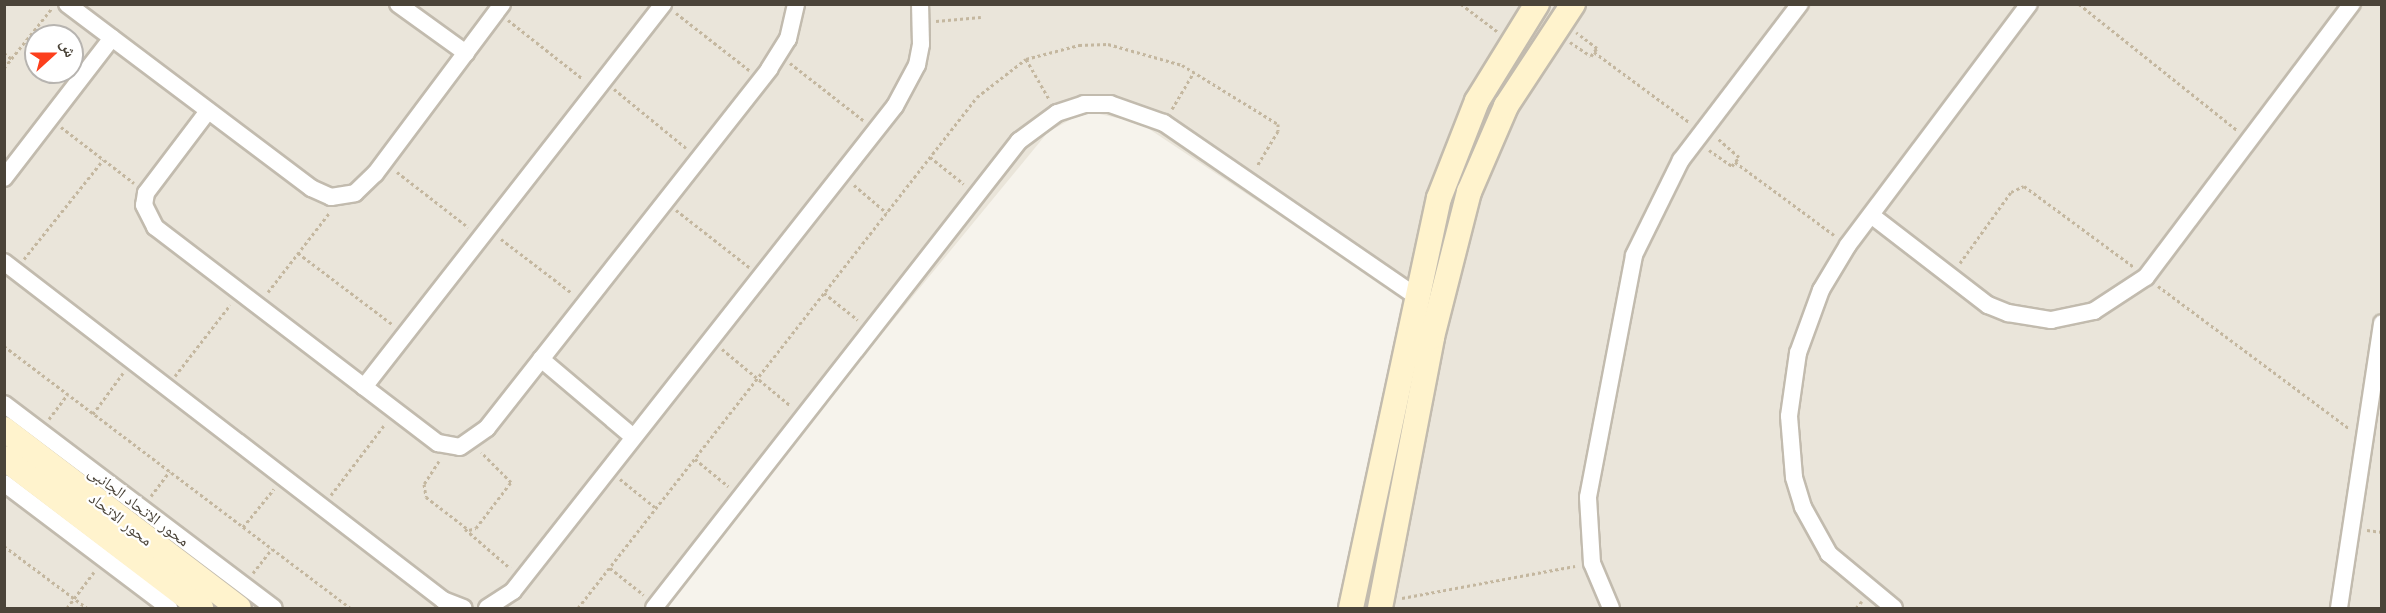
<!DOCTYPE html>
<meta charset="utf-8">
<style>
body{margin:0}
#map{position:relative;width:2386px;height:613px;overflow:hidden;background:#f6f3ec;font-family:Inter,"Noto Naskh Arabic",sans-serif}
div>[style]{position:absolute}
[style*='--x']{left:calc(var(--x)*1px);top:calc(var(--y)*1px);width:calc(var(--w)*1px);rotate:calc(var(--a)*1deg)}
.residential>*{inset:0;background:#eae5da}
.path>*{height:3px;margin-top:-1.5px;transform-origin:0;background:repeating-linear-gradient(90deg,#c4b79f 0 3px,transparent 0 6px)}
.roads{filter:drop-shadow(2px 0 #c2bbae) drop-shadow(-2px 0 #c2bbae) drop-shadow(0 2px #c2bbae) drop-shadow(0 -2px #c2bbae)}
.street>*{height:16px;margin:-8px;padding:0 8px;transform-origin:8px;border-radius:8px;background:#fff}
.secondary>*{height:24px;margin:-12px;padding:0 12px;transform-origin:12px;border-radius:12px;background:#fff3cd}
span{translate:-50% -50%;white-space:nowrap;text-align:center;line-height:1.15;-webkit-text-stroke:4.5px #fff;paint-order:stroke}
.street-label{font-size:16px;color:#4b4439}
.frame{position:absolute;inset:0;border:6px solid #4b4439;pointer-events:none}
.north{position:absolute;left:24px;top:24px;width:60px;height:60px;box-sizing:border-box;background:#fff;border:2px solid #b7b4b0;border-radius:50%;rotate:69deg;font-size:16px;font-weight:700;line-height:24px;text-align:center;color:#4b4439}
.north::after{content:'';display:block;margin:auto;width:21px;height:27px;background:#fc3f1d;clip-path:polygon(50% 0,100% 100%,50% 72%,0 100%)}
</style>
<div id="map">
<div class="residential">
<div style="clip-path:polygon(evenodd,4px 5px,2381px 5px,2381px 608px,1365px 608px,1380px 553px,1423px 311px,1140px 123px,1086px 111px,1048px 132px,798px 436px,664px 608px,5px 608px,4px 5px,36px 36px,72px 36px,72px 72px,36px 72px,36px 36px)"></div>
</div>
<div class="path">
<div style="--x:1461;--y:4;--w:46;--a:37.1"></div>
<div style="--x:2079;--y:4;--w:202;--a:38.6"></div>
<div style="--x:676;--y:13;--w:93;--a:38"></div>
<div style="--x:508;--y:20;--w:95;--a:38.2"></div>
<div style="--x:936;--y:21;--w:45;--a:-5.1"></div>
<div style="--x:1570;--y:42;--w:25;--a:34"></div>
<div style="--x:1591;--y:56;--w:10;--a:-53"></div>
<div style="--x:1597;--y:48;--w:26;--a:-143"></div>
<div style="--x:1594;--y:52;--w:118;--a:36.4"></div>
<div style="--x:4;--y:53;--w:10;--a:37"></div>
<div style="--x:1026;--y:59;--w:46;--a:60.1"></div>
<div style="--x:790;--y:63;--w:93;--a:38"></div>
<div style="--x:4;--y:68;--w:77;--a:-51.3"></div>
<div style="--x:614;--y:89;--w:93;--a:39.3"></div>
<div style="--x:1172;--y:109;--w:43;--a:-59.3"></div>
<div style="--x:61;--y:127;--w:92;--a:37.5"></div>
<div style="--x:1709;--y:150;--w:28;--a:35"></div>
<div style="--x:1732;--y:166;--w:11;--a:-52"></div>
<div style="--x:1739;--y:157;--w:29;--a:-139"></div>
<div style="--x:930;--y:157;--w:43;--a:38.5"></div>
<div style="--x:1735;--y:162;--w:123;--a:36.4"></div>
<div style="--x:397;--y:172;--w:90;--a:37.8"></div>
<div style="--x:854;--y:185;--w:43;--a:40.3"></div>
<div style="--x:676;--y:210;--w:93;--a:38"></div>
<div style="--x:501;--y:239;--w:89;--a:37.3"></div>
<div style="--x:298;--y:253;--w:118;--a:37.1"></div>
<div style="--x:24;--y:259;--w:127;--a:-51.4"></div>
<div style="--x:1960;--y:263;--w:87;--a:-54.3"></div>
<div style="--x:2011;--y:192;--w:14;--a:-25"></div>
<div style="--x:2024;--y:186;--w:137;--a:36.4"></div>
<div style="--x:2158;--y:286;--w:239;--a:36.7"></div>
<div style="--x:268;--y:292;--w:101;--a:-52.2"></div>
<div style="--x:824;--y:293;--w:43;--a:38.5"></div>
<div style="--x:4;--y:346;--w:435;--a:37.1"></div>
<div style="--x:722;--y:349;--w:89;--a:39.6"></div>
<div style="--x:175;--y:376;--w:90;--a:-52.2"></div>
<div style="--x:93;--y:414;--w:51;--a:-53.8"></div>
<div style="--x:49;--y:419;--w:31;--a:-53"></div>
<div style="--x:695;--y:459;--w:43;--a:39.3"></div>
<div style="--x:439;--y:461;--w:27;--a:123"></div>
<div style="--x:424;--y:484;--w:13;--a:81"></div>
<div style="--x:426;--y:497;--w:54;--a:37.5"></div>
<div style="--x:469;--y:530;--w:7;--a:-16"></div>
<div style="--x:476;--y:528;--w:58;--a:-52.7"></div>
<div style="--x:511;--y:482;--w:42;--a:-135"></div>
<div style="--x:620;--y:479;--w:46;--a:38.9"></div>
<div style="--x:331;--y:495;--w:89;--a:-52.7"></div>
<div style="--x:151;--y:496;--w:31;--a:-53"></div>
<div style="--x:243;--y:527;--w:49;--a:-50.8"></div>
<div style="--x:465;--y:529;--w:60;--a:40.9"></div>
<div style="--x:2367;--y:530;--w:15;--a:8"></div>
<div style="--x:4;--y:546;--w:104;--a:36.8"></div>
<div style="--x:610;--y:568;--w:43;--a:38.5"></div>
<div style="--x:253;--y:573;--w:31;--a:-52"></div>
<div style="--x:1402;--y:598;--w:176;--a:-10.5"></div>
<div style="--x:67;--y:608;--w:45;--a:-53.1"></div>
<div style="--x:578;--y:608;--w:648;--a:-52.02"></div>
<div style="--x:977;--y:97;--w:62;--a:-37.8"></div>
<div style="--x:1026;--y:59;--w:55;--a:-14.8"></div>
<div style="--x:1079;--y:45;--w:29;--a:-2"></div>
<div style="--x:1108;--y:44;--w:77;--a:15.8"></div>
<div style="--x:1182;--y:65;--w:113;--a:31.6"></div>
<div style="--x:1278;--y:124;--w:7;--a:90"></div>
<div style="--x:1278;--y:131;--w:41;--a:121"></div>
<div style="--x:1856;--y:608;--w:9;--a:-49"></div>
</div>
<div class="roads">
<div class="street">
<div style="--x:67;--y:4;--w:306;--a:37"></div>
<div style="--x:311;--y:188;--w:22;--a:24"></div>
<div style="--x:331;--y:197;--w:24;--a:-9"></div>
<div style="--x:355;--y:193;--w:28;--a:-44"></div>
<div style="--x:375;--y:174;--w:212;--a:-53.2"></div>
<div style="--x:398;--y:4;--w:84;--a:35.8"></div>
<div style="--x:208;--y:111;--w:103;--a:127.1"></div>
<div style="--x:146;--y:193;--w:12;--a:99"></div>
<div style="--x:144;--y:205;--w:25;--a:63"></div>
<div style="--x:155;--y:227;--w:356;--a:37.4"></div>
<div style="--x:438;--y:443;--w:22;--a:10"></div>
<div style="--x:460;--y:447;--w:33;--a:-35"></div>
<div style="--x:487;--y:428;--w:457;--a:-51.8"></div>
<div style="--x:769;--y:69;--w:36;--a:-58"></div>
<div style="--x:788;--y:39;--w:36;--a:-77"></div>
<div style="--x:4;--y:178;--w:177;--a:-52.4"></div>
<div style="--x:1871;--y:215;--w:148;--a:37.6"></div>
<div style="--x:1988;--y:305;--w:22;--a:22"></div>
<div style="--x:2008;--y:313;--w:44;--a:9.2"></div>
<div style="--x:2051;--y:320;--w:44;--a:-11.8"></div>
<div style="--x:2094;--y:311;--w:62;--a:-33.2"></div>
<div style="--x:2146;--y:277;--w:342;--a:-53"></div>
<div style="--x:4;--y:262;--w:554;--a:37.59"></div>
<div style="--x:443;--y:600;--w:22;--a:21"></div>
<div style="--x:541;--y:359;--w:119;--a:40.2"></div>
<div style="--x:364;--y:387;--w:486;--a:-52"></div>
<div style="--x:4;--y:404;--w:338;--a:37.1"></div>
<div style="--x:4;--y:483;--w:207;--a:37.1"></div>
<div style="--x:487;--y:608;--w:31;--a:-33"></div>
<div style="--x:513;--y:591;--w:617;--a:-51.78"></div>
<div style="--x:895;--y:106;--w:47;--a:-61.8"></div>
<div style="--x:917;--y:65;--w:21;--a:-79"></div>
<div style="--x:921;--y:44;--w:40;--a:-91.4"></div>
<div style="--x:654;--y:608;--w:593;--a:-51.99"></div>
<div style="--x:1019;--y:141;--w:47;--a:-36.4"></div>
<div style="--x:1057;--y:113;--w:28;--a:-18"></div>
<div style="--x:1084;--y:104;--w:26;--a:0"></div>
<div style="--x:1110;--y:104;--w:57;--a:19.4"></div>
<div style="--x:1164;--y:123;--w:306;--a:34.5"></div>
<div style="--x:1611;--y:608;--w:49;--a:-112.9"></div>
<div style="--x:1592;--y:563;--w:66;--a:-93.5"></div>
<div style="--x:1588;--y:497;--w:246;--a:-79.2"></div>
<div style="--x:1634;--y:255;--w:106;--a:-63.7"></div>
<div style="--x:1681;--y:160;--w:196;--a:-52.7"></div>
<div style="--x:1894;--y:608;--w:85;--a:-140.3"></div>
<div style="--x:1829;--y:554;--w:54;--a:-119"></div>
<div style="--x:1803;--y:507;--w:31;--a:-107"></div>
<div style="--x:1794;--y:477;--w:61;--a:-94.7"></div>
<div style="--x:1789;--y:416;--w:64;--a:-81.9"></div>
<div style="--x:1798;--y:353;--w:67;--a:-69.9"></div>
<div style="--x:1821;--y:290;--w:52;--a:-59"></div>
<div style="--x:1848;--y:245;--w:301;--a:-53.1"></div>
<div style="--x:2339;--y:608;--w:288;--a:-81.4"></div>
</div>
<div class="secondary">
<div style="--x:4;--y:429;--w:295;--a:37.3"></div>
<div style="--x:4;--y:458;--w:248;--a:37.3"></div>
<div style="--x:1351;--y:608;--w:419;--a:-77.9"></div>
<div style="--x:1439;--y:198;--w:104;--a:-68.6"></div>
<div style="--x:1477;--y:101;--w:114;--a:-58.3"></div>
<div style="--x:1380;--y:608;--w:276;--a:-79.1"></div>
<div style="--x:1432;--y:337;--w:150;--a:-75.7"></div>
<div style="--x:1469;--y:192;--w:94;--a:-66.7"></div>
<div style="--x:1506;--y:106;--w:122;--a:-56.7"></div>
</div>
</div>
<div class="street-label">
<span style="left:139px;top:506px;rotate:37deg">محور الاتحاد الجانبى</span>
<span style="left:121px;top:519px;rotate:38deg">محور الاتحاد</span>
</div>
<div class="frame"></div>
<div class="north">ش</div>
</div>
